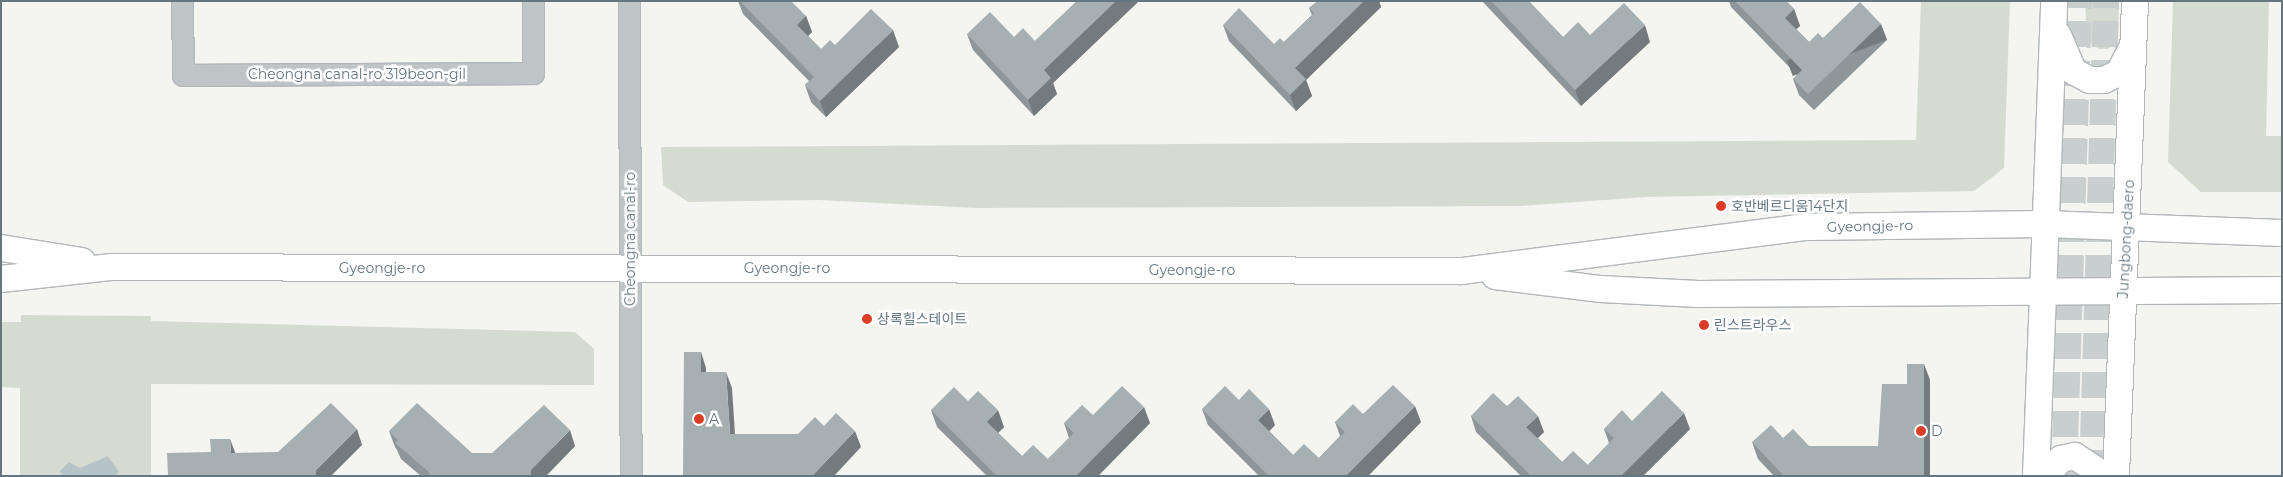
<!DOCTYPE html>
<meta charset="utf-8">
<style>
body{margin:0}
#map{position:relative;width:2283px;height:477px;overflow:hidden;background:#f4f4f0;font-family:Montserrat,"Noto Sans KR",sans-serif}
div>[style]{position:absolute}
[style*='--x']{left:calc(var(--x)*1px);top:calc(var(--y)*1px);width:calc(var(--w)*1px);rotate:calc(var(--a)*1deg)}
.green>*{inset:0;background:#d6dbd1}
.water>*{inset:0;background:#b7c4c7}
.major-tunnel>*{height:26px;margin-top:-13px;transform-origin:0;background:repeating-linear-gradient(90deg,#c9cece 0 26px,transparent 0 39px)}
.roads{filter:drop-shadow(1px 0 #b2b7ba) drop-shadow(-1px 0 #b2b7ba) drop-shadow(0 1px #b2b7ba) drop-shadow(0 -1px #b2b7ba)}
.minor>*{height:21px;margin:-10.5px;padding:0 10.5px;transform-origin:10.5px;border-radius:10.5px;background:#bfc4c6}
.major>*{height:26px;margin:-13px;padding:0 13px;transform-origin:13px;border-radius:13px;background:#fff}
.wall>*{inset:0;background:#8f9699}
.shaded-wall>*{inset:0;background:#747a7d;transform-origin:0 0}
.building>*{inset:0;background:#a6afb2}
.dots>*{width:14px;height:14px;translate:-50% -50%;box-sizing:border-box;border:2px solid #fff;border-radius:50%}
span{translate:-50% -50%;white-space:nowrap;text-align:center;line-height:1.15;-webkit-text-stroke:5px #fff;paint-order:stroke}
.street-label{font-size:14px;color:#647780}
.poi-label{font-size:14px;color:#647780}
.left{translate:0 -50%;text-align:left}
.frame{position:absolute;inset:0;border:2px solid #647780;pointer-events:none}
</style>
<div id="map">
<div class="green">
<div style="clip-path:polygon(1921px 1px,2010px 1px,2004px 168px,1974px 191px,1646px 197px,1522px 206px,976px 208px,819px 200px,688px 202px,663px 185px,661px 147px,1916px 140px)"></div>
<div style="clip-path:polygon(2085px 1px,2119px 1px,2118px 40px,2108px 49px,2099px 49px,2087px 41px)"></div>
<div style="clip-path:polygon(2173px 1px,2269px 1px,2266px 136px,2282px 136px,2282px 192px,2201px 192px,2168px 162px)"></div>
<div style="clip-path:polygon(21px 315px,151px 316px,151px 321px,575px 332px,594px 349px,594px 385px,151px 384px,151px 476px,20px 476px,20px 388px,1px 387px,1px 322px,21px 322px)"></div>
</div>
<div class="water">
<div style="clip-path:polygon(108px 456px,119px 472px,115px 476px,62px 476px,60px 471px,69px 462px,80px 468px)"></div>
</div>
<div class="major-tunnel">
<div style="--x:2064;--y:476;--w:475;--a:-88.2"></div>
<div style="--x:2092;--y:476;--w:475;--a:-88.3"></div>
</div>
<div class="roads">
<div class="minor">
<div style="--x:182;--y:1;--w:74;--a:89.2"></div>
<div style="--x:183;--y:75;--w:350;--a:-0.3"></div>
<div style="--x:533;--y:73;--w:72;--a:-90"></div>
<div style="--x:629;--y:1;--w:475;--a:89.8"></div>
</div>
<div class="major">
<div style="--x:2058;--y:35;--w:39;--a:67"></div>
<div style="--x:2073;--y:71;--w:19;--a:28"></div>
<div style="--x:2090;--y:80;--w:14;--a:0"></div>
<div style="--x:2104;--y:80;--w:17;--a:-25"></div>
<div style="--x:2119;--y:73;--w:31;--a:-63"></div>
<div style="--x:1;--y:248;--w:82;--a:9.1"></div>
<div style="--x:1495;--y:276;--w:107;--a:7"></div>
<div style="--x:1601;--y:289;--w:97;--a:3"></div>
<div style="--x:1698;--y:294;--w:584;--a:-0.39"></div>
<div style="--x:1;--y:279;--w:112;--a:-6.2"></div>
<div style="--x:112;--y:267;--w:1350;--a:0.17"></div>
<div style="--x:1462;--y:271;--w:348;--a:-7.3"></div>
<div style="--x:1807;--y:227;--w:238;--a:-0.7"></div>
<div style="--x:2045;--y:224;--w:237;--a:2.2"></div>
<div style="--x:2036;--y:476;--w:475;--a:-87.8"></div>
<div style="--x:2046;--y:476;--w:23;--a:-49"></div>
<div style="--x:2061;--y:459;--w:14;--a:-12"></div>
<div style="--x:2075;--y:456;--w:36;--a:34"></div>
<div style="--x:2116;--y:476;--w:475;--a:-87.7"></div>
</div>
</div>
<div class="wall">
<div style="clip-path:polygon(738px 1px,778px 1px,806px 16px,812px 32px,808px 36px,821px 49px,835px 45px,899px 47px,826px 117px,811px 102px,805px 85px,809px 81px,743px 14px)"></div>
<div style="clip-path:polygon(1077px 1px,1139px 1px,1053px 83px,1057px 94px,1034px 116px,973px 50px,967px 34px,1014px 37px,1035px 41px)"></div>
<div style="clip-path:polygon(1318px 1px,1379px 1px,1381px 7px,1306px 80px,1312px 96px,1296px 111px,1229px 41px,1223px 25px,1274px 44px,1284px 42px,1312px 15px,1309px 8px)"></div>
<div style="clip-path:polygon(1482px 1px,1530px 1px,1529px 2px,1563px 37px,1590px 35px,1650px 42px,1581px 106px)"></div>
<div style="clip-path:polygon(1729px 1px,1786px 1px,1794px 9px,1800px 26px,1796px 29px,1809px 42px,1823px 38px,1887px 40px,1814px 110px,1799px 95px,1793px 79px,1797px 75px,1731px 7px)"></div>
<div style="clip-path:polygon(1930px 380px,1930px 476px,1774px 476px,1758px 459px,1752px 442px,1809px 446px,1878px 446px,1907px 384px)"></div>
<div style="clip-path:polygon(968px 401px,1004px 427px,998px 433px,1022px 456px,1048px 459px,1069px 438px,1064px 423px,1093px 415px,1150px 423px,1098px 476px,987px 476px,937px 427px,931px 410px)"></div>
<div style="clip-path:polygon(1202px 409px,1275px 425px,1269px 431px,1293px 455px,1319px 458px,1340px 436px,1335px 422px,1363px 414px,1421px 422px,1368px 476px,1259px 476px,1208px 425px)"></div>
<div style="clip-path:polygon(1471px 416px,1544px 432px,1538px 438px,1562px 462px,1588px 465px,1609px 443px,1604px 429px,1632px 421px,1690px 429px,1643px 476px,1521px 476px,1476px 432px)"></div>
<div style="clip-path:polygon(389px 431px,472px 453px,492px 453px,575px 446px,546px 476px,421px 476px,401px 459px,397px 450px,395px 447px)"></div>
</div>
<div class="shaded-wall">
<div style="clip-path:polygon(1116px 1px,1139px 1px,1053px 83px,1057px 94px,1034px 116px,1028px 100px,1044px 70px)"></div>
<div style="clip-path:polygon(1364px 1px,1379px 1px,1381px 7px,1306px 80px,1312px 96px,1296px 111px,1290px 95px,1295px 68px)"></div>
<div style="clip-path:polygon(1794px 9px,1800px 26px,1791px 34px,1785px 18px)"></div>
<div style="clip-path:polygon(806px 16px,812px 32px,803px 41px,797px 25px)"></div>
<div style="left:1881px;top:24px;width:17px;height:101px;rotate:69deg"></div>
<div style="clip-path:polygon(1645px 25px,1650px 42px,1581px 106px,1575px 90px)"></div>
<div style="clip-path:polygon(893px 30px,899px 47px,826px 117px,820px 101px)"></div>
<div style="clip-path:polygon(701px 352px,706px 368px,706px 388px,701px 372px)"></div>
<div style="clip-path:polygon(1924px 364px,1930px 380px,1930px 476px,1924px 476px)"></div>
<div style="clip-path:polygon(726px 372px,732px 388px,736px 450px,730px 434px)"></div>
<div style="clip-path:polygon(1415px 406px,1421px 422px,1368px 476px,1346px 476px)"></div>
<div style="clip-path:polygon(1144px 407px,1150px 423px,1098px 476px,1076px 476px)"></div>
<div style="clip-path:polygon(1269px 409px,1275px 425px,1264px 437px,1258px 420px)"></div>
<div style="clip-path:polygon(998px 410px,1004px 427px,993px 438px,987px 422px)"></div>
<div style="clip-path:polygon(1684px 413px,1690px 429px,1643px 476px,1621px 476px)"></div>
<div style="clip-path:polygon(1538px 416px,1544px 432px,1532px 443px,1526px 427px)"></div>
<div style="clip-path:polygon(357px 429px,362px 445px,331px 476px,316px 476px,316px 470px)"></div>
<div style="clip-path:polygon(570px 430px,575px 446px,546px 476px,531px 476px,531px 470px)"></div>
<div style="clip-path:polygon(855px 431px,861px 447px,834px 476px,812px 476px)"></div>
<div style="clip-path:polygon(230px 439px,236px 455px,231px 453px)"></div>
</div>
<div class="building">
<div style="clip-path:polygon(740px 1px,778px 1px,779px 2px,779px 1px,791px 1px,806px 16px,797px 25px,821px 49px,830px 40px,835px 45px,871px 9px,893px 30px,820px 101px,805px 85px,814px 77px)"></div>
<div style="clip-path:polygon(1077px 1px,1116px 1px,1044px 70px,1051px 78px,1028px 100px,967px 34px,990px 12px,1014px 37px,1023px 28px,1035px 41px)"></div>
<div style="clip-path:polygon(1318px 1px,1364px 1px,1295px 68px,1306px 79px,1290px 95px,1223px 25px,1239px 8px,1274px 44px,1280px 38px,1284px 42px,1314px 13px,1309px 8px)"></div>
<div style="clip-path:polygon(1491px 1px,1529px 1px,1563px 37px,1578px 22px,1590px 35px,1624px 3px,1645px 25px,1575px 90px)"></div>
<div style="clip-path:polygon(1735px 1px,1786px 1px,1794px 9px,1785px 18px,1809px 42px,1818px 33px,1823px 38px,1860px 2px,1881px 24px,1808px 94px,1793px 79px,1802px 70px)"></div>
<div style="clip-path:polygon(684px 352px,701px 352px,701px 372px,726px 372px,730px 434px,798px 434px,815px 417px,824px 426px,836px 413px,855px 431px,812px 476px,683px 476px)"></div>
<div style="clip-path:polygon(1907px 364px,1924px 364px,1924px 476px,1784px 476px,1752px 442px,1771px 425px,1783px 438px,1793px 429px,1809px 446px,1878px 446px,1882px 384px,1907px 384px)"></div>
<div style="clip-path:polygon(1393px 385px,1415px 406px,1346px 476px,1269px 476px,1202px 409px,1225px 386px,1239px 400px,1249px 389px,1269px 409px,1258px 420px,1293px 455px,1304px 444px,1319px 458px,1345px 432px,1335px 422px,1353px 404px,1363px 414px)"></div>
<div style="clip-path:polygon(1122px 386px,1144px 407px,1076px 476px,997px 476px,931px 410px,954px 387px,968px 401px,978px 391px,998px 410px,987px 422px,1022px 456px,1033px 445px,1048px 459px,1074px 433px,1064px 423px,1082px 405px,1093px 415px)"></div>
<div style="clip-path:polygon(1662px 391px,1684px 413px,1621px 476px,1531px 476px,1471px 416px,1493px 393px,1507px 406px,1518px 396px,1538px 416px,1526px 427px,1562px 462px,1573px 451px,1588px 465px,1614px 438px,1604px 429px,1622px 410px,1632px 421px)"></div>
<div style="clip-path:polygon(331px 403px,357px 429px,316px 470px,316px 476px,168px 476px,167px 453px,211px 452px,210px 439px,230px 439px,231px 453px,278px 452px)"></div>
<div style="clip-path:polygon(417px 403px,472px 453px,492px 453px,544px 405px,570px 430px,531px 470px,531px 476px,430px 476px,429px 472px,395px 443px,398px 440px,389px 431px)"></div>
</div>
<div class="dots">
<div style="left:1721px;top:206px;background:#dd3c27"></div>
<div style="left:867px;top:319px;background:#dd3c27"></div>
<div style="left:1704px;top:325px;background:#dd3c27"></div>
<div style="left:699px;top:419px;background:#dd3c27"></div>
<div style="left:1921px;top:431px;background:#dd3c27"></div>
</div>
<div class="street-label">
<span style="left:357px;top:74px">Cheongna canal-ro 319beon-gil</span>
<span style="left:1870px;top:226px;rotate:-1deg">Gyeongje-ro</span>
<span style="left:630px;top:239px;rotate:-90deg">Cheongna canal-ro</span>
<span style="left:2126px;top:239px;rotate:-87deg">Jungbong-daero</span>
<span style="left:382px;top:268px">Gyeongje-ro</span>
<span style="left:787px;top:268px">Gyeongje-ro</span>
<span style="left:1192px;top:270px">Gyeongje-ro</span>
</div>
<div class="poi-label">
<span class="left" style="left:1731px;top:206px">호반베르디움14단지</span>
<span class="left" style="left:877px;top:319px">상록힐스테이트</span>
<span class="left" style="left:1714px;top:325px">린스트라우스</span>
<span class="left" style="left:709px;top:419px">A</span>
<span class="left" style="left:1931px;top:431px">D</span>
</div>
<div class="frame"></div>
</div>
